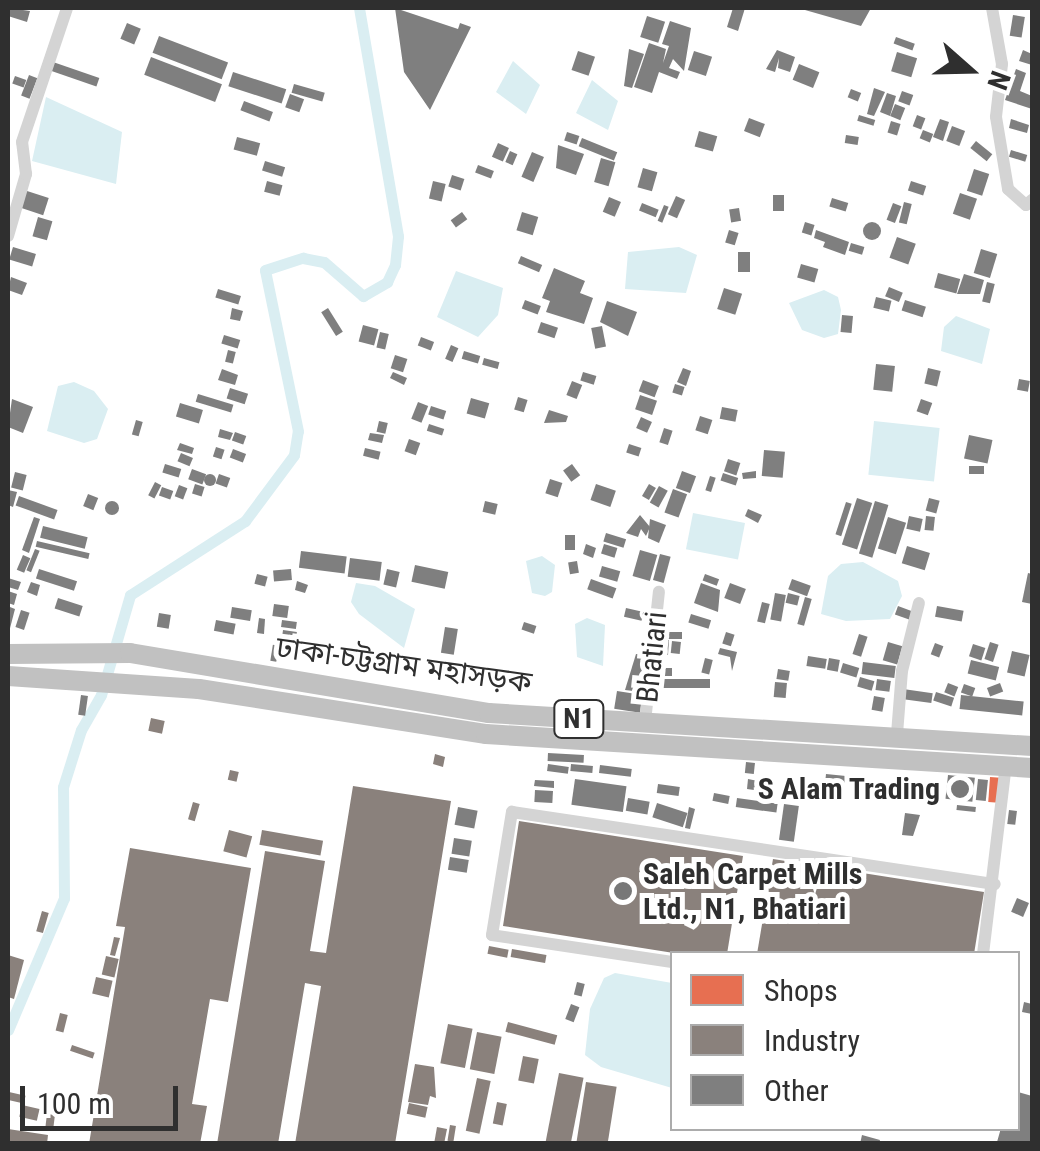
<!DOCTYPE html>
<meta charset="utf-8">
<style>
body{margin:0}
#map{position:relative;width:1040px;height:1151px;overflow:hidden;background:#fff;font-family:"Roboto Condensed","Noto Sans Bengali",sans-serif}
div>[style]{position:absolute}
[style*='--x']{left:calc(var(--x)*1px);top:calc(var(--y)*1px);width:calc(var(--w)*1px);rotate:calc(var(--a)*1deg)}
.water>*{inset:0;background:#daeef2;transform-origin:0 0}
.shops>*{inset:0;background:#e76f51;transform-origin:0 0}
.industry>*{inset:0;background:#8a817c;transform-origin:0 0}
.canal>*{height:11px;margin:-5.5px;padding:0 5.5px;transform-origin:5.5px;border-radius:5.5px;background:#daeef2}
.building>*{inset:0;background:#7f7f7f;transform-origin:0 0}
.round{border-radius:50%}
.minor>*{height:12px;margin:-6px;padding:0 6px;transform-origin:6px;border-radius:6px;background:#d4d4d4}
.highway>*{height:20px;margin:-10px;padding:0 10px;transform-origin:10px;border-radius:10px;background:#c1c1c1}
.dots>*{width:28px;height:28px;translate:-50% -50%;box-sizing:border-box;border:5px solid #fff;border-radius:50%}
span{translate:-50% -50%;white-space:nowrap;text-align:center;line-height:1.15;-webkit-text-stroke:10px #fff;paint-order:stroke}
.shield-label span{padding:2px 8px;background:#fff;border:2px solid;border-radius:8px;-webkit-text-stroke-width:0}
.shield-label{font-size:28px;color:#2f2f2f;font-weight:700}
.street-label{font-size:30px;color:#2f2f2f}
.poi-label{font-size:30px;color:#2f2f2f;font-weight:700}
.right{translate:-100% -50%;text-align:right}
.left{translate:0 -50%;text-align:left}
.frame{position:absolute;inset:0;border:10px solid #2f2f2f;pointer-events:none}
.legend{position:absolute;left:670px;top:951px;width:350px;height:180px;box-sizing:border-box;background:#fff;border:2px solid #acacac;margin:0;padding:12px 18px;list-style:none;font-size:30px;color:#2f2f2f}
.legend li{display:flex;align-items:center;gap:20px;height:50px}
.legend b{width:50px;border:2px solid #acacac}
.north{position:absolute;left:920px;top:20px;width:100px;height:100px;-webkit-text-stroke:8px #fff;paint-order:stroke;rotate:110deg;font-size:28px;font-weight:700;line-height:40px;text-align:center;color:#2f2f2f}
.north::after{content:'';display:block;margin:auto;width:35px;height:45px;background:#2f2f2f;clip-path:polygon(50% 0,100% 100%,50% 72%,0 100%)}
.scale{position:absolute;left:20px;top:1086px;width:158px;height:45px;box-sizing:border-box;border:5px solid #2f2f2f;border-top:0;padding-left:12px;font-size:30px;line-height:35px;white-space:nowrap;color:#2f2f2f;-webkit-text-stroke:8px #fff;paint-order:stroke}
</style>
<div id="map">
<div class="water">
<div style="clip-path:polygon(513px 61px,540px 85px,526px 114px,496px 92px)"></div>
<div style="clip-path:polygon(592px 80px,618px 101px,608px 130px,576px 113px)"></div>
<div style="clip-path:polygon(46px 97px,122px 132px,116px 184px,32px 161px)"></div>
<div style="clip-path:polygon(679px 247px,697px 255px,686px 293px,625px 289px,628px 252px)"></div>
<div style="clip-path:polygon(456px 271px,503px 288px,498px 315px,478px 337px,437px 317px)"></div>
<div style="clip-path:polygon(824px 290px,838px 297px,841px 310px,838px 334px,824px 338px,802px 330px,789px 303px)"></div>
<div style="clip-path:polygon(956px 316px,990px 329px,982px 364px,941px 351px,944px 327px)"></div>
<div style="clip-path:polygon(74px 382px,94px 391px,108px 409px,97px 439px,84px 443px,47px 431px,58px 386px)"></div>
<div style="left:874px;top:421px;width:66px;height:54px;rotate:6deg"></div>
<div style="left:693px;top:513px;width:53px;height:37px;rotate:11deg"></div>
<div style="clip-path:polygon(542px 556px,555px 565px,552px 592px,545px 596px,532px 593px,526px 561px)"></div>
<div style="clip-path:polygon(863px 562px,898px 581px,902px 596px,890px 619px,846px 621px,821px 614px,828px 576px,841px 564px)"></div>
<div style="clip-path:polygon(356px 583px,375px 586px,415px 609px,404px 648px,359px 614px,351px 602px)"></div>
<div style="clip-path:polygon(587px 618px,605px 625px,603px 666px,577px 657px,575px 624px)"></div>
<div style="clip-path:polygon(615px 973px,672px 983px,672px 1088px,601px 1067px,585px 1055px,590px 1009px,604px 978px)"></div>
</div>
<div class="shops">
<div style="left:990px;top:777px;width:14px;height:25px;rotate:4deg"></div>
</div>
<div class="industry">
<div style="left:151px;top:718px;width:14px;height:13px;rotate:12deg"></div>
<div style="clip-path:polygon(435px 754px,445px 757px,443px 767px,433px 764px)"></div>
<div style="left:230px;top:770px;width:9px;height:10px;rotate:13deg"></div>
<div style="clip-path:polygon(353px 786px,451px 801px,395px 1144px,295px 1144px,321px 986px,305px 983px,278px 1144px,217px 1144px,265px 851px,325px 861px,310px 951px,326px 953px)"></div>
<div style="left:193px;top:802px;width:7px;height:18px;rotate:16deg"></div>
<div style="clip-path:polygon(519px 821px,743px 856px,727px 954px,680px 954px,503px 926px)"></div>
<div style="left:229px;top:830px;width:24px;height:22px;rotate:15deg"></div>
<div style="left:262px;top:830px;width:62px;height:15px;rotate:10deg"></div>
<div style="clip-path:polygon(130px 848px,251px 868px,228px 1002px,210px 999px,192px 1104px,207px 1106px,200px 1144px,89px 1144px,125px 927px,116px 926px)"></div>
<div style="clip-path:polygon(773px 859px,984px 892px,974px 954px,757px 954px)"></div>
<div style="left:42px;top:911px;width:7px;height:21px;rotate:16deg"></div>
<div style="clip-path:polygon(114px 937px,120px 938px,115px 956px,110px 955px)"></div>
<div style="left:489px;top:946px;width:20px;height:8px;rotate:11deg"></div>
<div style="left:512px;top:949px;width:35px;height:8px;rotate:10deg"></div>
<div style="clip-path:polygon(8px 955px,24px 960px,14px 999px,8px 997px)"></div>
<div style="left:106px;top:956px;width:13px;height:19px;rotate:13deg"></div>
<div style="left:96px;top:977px;width:17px;height:17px;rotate:13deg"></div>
<div style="left:60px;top:1013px;width:8px;height:18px;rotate:14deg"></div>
<div style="left:508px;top:1022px;width:51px;height:10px;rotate:15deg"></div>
<div style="left:448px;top:1024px;width:25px;height:40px;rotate:11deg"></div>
<div style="left:477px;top:1032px;width:25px;height:38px;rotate:11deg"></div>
<div style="left:72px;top:1045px;width:24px;height:6px;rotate:19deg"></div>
<div style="left:523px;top:1056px;width:16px;height:25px;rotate:11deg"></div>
<div style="clip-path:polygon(415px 1064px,434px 1067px,436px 1098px,430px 1096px,428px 1105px,408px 1102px)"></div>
<div style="left:559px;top:1073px;width:25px;height:72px;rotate:11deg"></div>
<div style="left:477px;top:1078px;width:14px;height:54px;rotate:12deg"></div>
<div style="left:586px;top:1082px;width:31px;height:63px;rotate:9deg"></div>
<div style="left:9px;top:1092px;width:17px;height:8px;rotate:13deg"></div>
<div style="left:497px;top:1102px;width:10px;height:22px;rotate:11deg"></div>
<div style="left:409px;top:1103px;width:19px;height:11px;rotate:12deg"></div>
<div style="left:22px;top:1105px;width:18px;height:12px;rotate:13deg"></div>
<div style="left:47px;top:1114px;width:8px;height:15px;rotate:7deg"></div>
<div style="left:450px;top:1125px;width:6px;height:16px;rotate:9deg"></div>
<div style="clip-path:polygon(437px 1127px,447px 1129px,444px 1144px,434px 1144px)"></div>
<div style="clip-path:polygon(8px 1129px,48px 1135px,47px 1144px,8px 1144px)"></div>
</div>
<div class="canal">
<div style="--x:8;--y:1030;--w:143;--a:-67"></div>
<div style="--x:64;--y:898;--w:111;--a:-90.5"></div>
<div style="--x:63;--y:787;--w:60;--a:-72.5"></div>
<div style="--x:81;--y:730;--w:40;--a:-60.3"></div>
<div style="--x:101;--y:695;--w:104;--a:-73.8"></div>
<div style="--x:130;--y:595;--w:137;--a:-32.8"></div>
<div style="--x:245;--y:521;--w:82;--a:-53.4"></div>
<div style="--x:294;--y:455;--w:24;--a:-81"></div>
<div style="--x:298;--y:431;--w:164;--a:-101.6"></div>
<div style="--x:265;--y:270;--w:40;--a:-18"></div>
<div style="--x:303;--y:258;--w:21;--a:11"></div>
<div style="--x:324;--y:262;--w:52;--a:41.1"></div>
<div style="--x:363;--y:296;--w:28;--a:-30"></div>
<div style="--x:387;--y:282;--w:19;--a:-65"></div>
<div style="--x:395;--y:265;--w:29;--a:-84"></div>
<div style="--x:398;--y:236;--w:231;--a:-99.7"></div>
</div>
<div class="building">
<div style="clip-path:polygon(9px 8px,30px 11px,27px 22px,8px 16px)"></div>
<div style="clip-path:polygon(395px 8px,458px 29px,460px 23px,471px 27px,430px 110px,404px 72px)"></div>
<div style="clip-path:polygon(733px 8px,745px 8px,738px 31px,727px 27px)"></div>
<div style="clip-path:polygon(798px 8px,854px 10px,871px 8px,861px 26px)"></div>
<div style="left:1013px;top:15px;width:12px;height:21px;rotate:9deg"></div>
<div style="left:647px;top:16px;width:19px;height:22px;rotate:18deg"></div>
<div style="clip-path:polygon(670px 21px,691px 28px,684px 71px,673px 59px,669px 68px,680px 72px,677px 79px,659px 72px,652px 93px,634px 87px,649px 43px,666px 49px,663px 63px,669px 46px,662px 44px)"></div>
<div style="left:127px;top:23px;width:15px;height:17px;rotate:23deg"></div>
<div style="left:159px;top:36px;width:74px;height:18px;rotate:21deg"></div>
<div style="left:896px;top:37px;width:20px;height:7px;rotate:20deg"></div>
<div style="clip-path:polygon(629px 49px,644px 54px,632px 88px,624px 86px)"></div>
<div style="clip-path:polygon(777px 50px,795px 57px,790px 72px,778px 68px,779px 58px,775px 72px,766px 69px)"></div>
<div style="clip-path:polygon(1023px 50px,1032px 54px,1032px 65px,1019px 61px)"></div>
<div style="left:578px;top:51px;width:18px;height:20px;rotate:19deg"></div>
<div style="left:694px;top:51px;width:19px;height:20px;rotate:18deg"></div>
<div style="left:897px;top:52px;width:21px;height:20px;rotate:17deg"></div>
<div style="left:151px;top:57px;width:76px;height:19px;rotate:21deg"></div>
<div style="left:53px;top:62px;width:49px;height:9px;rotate:19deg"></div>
<div style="left:799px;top:64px;width:22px;height:17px;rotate:22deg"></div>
<div style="clip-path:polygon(1016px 69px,1026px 73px,1020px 91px,1032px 96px,1032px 109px,1005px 100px)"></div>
<div style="left:233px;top:72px;width:56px;height:15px;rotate:18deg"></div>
<div style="left:29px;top:75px;width:9px;height:22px;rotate:21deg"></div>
<div style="left:15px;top:76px;width:12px;height:8px;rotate:20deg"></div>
<div style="left:294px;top:84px;width:32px;height:9px;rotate:16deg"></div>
<div style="clip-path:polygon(874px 88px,885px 92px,874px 116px,867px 114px)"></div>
<div style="left:851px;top:89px;width:11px;height:9px;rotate:22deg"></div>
<div style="left:902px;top:91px;width:12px;height:11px;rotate:20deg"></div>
<div style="clip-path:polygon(887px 93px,896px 96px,890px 116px,880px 112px)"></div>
<div style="left:290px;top:94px;width:15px;height:14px;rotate:20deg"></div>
<div style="left:244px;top:101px;width:31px;height:10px;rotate:21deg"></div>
<div style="left:895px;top:104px;width:11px;height:13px;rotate:22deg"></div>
<div style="left:859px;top:115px;width:17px;height:6px;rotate:17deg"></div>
<div style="left:917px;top:115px;width:9px;height:12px;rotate:21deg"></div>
<div style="left:749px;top:118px;width:17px;height:14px;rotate:21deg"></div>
<div style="clip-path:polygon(940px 119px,949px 122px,943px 141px,933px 137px)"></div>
<div style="clip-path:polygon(1011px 119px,1029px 125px,1027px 133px,1009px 128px)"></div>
<div style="left:891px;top:121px;width:10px;height:12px;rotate:17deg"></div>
<div style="left:952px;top:126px;width:14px;height:16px;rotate:21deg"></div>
<div style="left:923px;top:130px;width:11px;height:9px;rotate:22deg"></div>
<div style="left:699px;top:131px;width:19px;height:16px;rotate:16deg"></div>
<div style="left:567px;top:132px;width:13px;height:9px;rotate:18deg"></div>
<div style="left:846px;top:135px;width:13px;height:8px;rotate:9deg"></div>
<div style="left:237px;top:137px;width:24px;height:13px;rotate:15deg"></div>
<div style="left:582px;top:138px;width:38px;height:9px;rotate:22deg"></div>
<div style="left:976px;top:141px;width:21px;height:9px;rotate:39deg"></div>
<div style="left:498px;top:143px;width:12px;height:15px;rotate:24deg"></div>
<div style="clip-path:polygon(558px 145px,584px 154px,576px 175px,556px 168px)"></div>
<div style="left:1011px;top:150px;width:17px;height:7px;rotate:17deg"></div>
<div style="left:510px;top:151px;width:8px;height:12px;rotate:23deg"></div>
<div style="left:532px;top:152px;width:13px;height:27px;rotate:23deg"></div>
<div style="left:601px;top:158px;width:15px;height:25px;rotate:16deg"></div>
<div style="left:265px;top:161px;width:21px;height:10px;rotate:17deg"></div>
<div style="left:478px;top:165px;width:17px;height:8px;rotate:21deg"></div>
<div style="left:643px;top:168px;width:15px;height:20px;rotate:16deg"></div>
<div style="left:974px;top:169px;width:16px;height:23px;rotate:18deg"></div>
<div style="left:452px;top:175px;width:13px;height:12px;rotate:18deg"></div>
<div style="left:267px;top:181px;width:16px;height:11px;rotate:15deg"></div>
<div style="left:433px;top:181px;width:13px;height:18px;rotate:13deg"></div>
<div style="left:911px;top:181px;width:16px;height:10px;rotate:18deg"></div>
<div style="left:24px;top:190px;width:26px;height:18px;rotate:18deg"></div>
<div style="left:960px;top:193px;width:18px;height:22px;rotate:19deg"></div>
<div style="left:773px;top:195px;width:11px;height:16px"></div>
<div style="left:676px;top:196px;width:10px;height:20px;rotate:24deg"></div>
<div style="left:609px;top:197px;width:13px;height:16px;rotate:23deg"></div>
<div style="left:832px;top:198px;width:17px;height:9px;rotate:17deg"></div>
<div style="left:904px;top:202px;width:8px;height:21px;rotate:14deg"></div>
<div style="left:642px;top:203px;width:18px;height:8px;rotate:22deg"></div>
<div style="left:893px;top:203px;width:9px;height:18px;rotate:21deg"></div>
<div style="left:664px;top:205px;width:5px;height:17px;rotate:22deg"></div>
<div style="left:739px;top:208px;width:13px;height:10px;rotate:81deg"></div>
<div style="left:462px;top:212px;width:9px;height:14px;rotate:54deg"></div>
<div style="left:522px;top:212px;width:17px;height:19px;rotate:17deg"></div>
<div style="left:38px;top:217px;width:15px;height:20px;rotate:16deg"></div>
<div style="left:805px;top:222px;width:10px;height:11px;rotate:17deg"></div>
<div class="round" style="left:863px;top:222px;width:18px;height:18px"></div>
<div style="left:729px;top:230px;width:10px;height:13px;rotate:17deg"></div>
<div style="clip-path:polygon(816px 230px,849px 242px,845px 255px,823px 247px,825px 242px,814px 238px)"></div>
<div style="left:897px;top:237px;width:20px;height:22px;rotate:20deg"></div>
<div style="left:851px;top:243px;width:14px;height:8px;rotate:17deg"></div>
<div style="left:13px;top:247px;width:24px;height:13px;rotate:17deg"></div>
<div style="left:981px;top:249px;width:17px;height:25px;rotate:17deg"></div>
<div style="left:738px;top:252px;width:12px;height:20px"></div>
<div style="left:521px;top:256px;width:23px;height:8px;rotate:23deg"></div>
<div style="left:801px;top:264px;width:18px;height:14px;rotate:16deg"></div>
<div style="clip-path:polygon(554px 268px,585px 281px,580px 293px,593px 298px,584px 324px,546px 312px,550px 301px,542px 298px)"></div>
<div style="left:938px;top:273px;width:23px;height:15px;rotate:15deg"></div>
<div style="clip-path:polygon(964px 274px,984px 280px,980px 294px,957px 294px)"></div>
<div style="clip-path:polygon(11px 277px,27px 283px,22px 295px,8px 290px)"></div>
<div style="left:987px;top:282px;width:8px;height:20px;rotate:14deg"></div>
<div style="left:889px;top:287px;width:15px;height:10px;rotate:23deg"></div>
<div style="left:724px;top:288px;width:19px;height:22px;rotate:18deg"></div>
<div style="left:218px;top:289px;width:24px;height:9px;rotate:17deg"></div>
<div style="left:876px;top:297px;width:16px;height:11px;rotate:14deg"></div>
<div style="left:525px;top:300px;width:17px;height:9px;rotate:21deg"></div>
<div style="left:905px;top:300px;width:22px;height:11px;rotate:18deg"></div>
<div style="clip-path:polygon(607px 301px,637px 312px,628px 336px,600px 322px)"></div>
<div style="clip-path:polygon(232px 308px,243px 311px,240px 321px,230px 319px)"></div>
<div style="left:328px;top:308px;width:28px;height:8px;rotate:58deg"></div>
<div style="left:842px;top:315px;width:11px;height:17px;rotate:5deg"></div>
<div style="left:541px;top:322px;width:18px;height:11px;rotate:19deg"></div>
<div style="left:363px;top:325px;width:16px;height:17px;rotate:15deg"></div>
<div style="left:602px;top:326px;width:21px;height:11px;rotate:79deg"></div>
<div style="left:380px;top:332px;width:9px;height:16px;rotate:13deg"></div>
<div style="left:224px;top:335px;width:17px;height:9px;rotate:17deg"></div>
<div style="left:421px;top:337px;width:14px;height:9px;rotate:21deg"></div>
<div style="left:451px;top:345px;width:8px;height:15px;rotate:23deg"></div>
<div style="left:228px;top:350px;width:8px;height:12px;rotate:14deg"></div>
<div style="left:464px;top:351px;width:17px;height:8px;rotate:17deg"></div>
<div style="left:395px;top:355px;width:13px;height:14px;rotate:18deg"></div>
<div style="left:484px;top:358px;width:16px;height:7px;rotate:15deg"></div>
<div style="left:876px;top:364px;width:19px;height:26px;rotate:6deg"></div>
<div style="clip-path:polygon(683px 368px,691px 371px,686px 386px,677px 382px)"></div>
<div style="left:928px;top:368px;width:13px;height:16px;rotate:13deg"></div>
<div style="clip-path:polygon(222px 369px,238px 375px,235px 385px,218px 380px)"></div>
<div style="clip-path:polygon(393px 372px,407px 378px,404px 385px,390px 378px)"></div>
<div style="left:583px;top:372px;width:14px;height:9px;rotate:17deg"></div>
<div style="left:1019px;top:379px;width:11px;height:11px;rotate:10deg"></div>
<div style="left:643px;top:380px;width:17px;height:12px;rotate:21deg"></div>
<div style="left:572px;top:381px;width:11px;height:15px;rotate:22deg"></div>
<div style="left:675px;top:384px;width:10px;height:9px;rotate:17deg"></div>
<div style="left:230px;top:388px;width:19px;height:11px;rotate:18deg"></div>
<div style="left:198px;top:394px;width:37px;height:8px;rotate:17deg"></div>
<div style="left:640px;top:395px;width:18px;height:15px;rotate:19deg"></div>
<div style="left:518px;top:397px;width:10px;height:13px;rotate:17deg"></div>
<div style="left:471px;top:398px;width:19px;height:16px;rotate:16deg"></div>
<div style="clip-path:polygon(12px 399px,33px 407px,23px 433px,8px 427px)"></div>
<div style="left:921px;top:399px;width:12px;height:13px;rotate:20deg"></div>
<div style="left:418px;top:402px;width:11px;height:18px;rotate:22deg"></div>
<div style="left:180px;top:403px;width:24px;height:14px;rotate:17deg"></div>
<div style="left:431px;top:406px;width:16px;height:9px;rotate:18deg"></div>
<div style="left:722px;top:407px;width:16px;height:12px;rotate:11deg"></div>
<div style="clip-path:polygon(549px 410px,568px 416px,566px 422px,544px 423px)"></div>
<div style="left:700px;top:416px;width:13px;height:15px;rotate:18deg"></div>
<div style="left:641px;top:417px;width:12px;height:12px;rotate:24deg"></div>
<div style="left:136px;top:420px;width:7px;height:15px;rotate:16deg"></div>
<div style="left:379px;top:421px;width:9px;height:11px;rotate:13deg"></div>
<div style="left:429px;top:424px;width:16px;height:7px;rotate:18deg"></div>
<div style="left:664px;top:428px;width:9px;height:15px;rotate:18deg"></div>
<div style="clip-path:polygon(220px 429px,233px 433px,230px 440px,218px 437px)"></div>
<div style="left:235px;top:432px;width:12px;height:9px;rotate:20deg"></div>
<div style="clip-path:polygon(370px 433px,384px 435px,382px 443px,368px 440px)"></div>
<div style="left:969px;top:435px;width:24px;height:24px;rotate:12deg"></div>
<div style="left:409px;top:439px;width:12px;height:13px;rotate:20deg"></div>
<div style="clip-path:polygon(180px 443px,194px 448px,192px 454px,177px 450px)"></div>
<div style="left:629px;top:444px;width:13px;height:9px;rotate:18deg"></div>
<div style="left:216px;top:447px;width:9px;height:10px;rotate:18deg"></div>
<div style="left:365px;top:448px;width:16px;height:8px;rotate:14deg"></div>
<div style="left:233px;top:449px;width:14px;height:9px;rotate:21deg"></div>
<div style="left:764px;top:450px;width:21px;height:26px;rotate:5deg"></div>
<div style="left:181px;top:453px;width:13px;height:9px;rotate:23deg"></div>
<div style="left:728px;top:459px;width:13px;height:13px;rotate:18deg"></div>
<div style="left:165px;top:464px;width:17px;height:9px;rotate:17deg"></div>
<div style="left:572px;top:464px;width:14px;height:11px;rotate:54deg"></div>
<div style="left:969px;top:466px;width:15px;height:8px"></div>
<div style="left:192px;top:469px;width:15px;height:11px;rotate:20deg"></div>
<div style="left:682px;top:471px;width:15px;height:18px;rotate:20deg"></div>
<div style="clip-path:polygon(756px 471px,756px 478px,743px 479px,742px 473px)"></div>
<div style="left:15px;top:472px;width:12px;height:16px;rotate:14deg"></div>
<div style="left:723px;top:473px;width:16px;height:8px;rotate:18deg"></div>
<div class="round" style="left:204px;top:474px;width:12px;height:12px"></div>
<div style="left:219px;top:474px;width:12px;height:10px;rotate:20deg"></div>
<div style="left:710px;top:476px;width:6px;height:15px;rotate:18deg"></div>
<div style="left:550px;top:479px;width:13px;height:15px;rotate:18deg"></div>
<div style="left:155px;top:482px;width:7px;height:15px;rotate:27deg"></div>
<div style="left:195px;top:484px;width:10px;height:10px;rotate:17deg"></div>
<div style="left:596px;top:484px;width:21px;height:17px;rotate:19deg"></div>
<div style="left:649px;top:484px;width:8px;height:14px;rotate:30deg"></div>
<div style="left:179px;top:485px;width:9px;height:12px;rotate:21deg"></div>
<div style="left:659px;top:486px;width:10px;height:19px;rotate:29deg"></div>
<div style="left:162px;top:487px;width:12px;height:9px;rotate:20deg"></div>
<div style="left:673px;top:489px;width:15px;height:25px;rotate:20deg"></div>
<div style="clip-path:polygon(8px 490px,17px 492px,13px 507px,8px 505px)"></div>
<div style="left:88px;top:494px;width:11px;height:13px;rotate:22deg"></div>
<div style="left:19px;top:496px;width:41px;height:10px;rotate:20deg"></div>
<div style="left:857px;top:498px;width:16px;height:49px;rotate:18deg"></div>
<div style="left:929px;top:498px;width:11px;height:13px;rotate:15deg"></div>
<div class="round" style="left:105px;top:501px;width:14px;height:14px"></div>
<div style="left:485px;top:501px;width:13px;height:11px;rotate:13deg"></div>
<div style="left:875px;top:501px;width:14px;height:55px;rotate:17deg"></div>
<div style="left:846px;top:502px;width:6px;height:34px;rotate:18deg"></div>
<div style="clip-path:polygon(748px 509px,762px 515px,758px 523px,745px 516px)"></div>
<div style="clip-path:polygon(640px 515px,650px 527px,646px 536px,641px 529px,638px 537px,626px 533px)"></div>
<div style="left:909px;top:516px;width:14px;height:13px;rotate:12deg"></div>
<div style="left:926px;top:516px;width:9px;height:14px;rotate:6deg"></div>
<div style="clip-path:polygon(34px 517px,40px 519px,29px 553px,22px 550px)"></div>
<div style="left:888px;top:517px;width:19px;height:33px;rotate:18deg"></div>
<div style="clip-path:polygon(650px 519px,666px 525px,659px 543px,648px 538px)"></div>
<div style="left:43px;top:526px;width:46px;height:12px;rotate:14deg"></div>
<div style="left:606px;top:533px;width:21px;height:9px;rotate:17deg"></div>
<div style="left:565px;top:535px;width:10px;height:15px"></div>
<div style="left:37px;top:541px;width:54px;height:6px;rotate:13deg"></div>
<div style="clip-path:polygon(586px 544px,596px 548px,593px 558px,583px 554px)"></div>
<div style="left:604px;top:544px;width:14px;height:10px;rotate:17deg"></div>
<div style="left:907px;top:546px;width:24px;height:18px;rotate:17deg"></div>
<div style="left:35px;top:549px;width:5px;height:23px;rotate:22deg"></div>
<div style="left:640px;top:550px;width:18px;height:27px;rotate:16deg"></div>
<div style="left:301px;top:551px;width:46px;height:17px;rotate:7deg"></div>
<div style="left:660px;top:554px;width:11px;height:27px;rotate:15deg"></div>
<div style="left:23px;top:555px;width:8px;height:16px;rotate:23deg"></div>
<div style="left:350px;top:558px;width:32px;height:19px;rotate:7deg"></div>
<div style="left:577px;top:561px;width:12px;height:9px;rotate:81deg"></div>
<div style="left:415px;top:565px;width:34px;height:17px;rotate:12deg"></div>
<div style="left:602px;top:566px;width:19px;height:11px;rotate:16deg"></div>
<div style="left:39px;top:569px;width:40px;height:10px;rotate:18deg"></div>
<div style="left:291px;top:569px;width:11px;height:18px;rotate:85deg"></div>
<div style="left:387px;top:569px;width:13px;height:16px;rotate:13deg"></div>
<div style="clip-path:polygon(1028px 573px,1032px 574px,1032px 604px,1022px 602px)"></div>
<div style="left:257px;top:574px;width:11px;height:10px;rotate:15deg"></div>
<div style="left:705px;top:574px;width:15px;height:7px;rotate:20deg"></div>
<div style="clip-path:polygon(8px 578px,21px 582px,18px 590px,8px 587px)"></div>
<div style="left:591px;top:579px;width:27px;height:11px;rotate:20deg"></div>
<div style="left:792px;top:579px;width:20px;height:11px;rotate:20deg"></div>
<div style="clip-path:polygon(297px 581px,308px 585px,305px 593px,295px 590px)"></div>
<div style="clip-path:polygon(31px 582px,40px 585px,37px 596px,27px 592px)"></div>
<div style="clip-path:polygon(701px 583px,720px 590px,718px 612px,694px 603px)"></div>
<div style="left:730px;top:583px;width:17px;height:16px;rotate:21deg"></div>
<div style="clip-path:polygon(8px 591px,17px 594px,14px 605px,8px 603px)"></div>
<div style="left:775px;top:593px;width:11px;height:27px;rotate:10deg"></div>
<div style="left:788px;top:593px;width:12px;height:10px;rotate:14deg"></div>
<div style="left:805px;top:597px;width:7px;height:28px;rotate:16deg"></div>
<div style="left:58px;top:598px;width:26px;height:11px;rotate:18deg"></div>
<div style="left:762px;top:602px;width:8px;height:20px;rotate:14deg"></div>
<div style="left:274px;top:604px;width:15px;height:12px;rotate:8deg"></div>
<div style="left:898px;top:606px;width:15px;height:9px;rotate:20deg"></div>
<div style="left:937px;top:606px;width:27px;height:11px;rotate:10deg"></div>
<div style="clip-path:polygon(10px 607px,15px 609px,9px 632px,8px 614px)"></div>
<div style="left:232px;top:607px;width:20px;height:11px;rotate:9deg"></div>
<div style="left:626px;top:608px;width:18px;height:9px;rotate:13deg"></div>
<div style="left:21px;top:610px;width:9px;height:18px;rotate:18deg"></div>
<div style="left:159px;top:613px;width:12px;height:14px;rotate:9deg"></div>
<div style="left:691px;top:614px;width:21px;height:9px;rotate:17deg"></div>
<div style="clip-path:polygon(259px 618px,265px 619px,264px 634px,257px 633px)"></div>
<div style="left:216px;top:620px;width:20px;height:11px;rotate:11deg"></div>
<div style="left:282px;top:620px;width:15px;height:7px;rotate:8deg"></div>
<div style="left:524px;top:622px;width:13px;height:8px;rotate:18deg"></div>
<div style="left:445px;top:627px;width:13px;height:26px;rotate:9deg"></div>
<div style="left:283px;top:630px;width:14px;height:10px;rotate:8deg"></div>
<div style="left:667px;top:632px;width:15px;height:7px"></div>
<div style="left:726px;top:632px;width:9px;height:12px;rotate:18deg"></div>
<div style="left:859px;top:634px;width:9px;height:21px;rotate:18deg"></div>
<div style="clip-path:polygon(662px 640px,669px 640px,668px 655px,660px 654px)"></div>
<div style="left:672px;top:641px;width:9px;height:12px;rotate:6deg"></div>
<div style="left:888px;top:642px;width:15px;height:19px;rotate:16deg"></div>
<div style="left:990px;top:642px;width:9px;height:18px;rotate:18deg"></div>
<div style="left:935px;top:643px;width:9px;height:12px;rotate:21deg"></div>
<div style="left:273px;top:644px;width:6px;height:17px;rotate:9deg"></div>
<div style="left:973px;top:644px;width:13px;height:13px;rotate:18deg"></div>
<div style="clip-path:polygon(720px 648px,737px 652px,732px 671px,730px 657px,718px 654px)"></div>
<div style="left:1012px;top:651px;width:18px;height:22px;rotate:13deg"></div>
<div style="clip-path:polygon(636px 654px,647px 655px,642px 692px,625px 690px)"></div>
<div style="left:808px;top:656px;width:19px;height:10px;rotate:9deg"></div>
<div style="left:705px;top:658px;width:8px;height:15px;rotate:14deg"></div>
<div style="left:829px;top:658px;width:11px;height:12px;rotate:10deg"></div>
<div style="left:971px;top:660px;width:29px;height:14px;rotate:14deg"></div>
<div style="left:863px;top:662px;width:33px;height:12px;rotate:7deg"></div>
<div style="left:843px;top:663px;width:17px;height:10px;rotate:17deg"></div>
<div style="left:659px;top:668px;width:13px;height:8px"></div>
<div style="left:778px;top:669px;width:12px;height:10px;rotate:9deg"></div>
<div style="left:860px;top:677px;width:15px;height:10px;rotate:16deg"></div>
<div style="left:710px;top:679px;width:9px;height:57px;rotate:90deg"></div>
<div style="left:877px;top:679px;width:14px;height:11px;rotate:8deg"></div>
<div style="left:775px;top:682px;width:12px;height:15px;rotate:5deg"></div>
<div style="left:948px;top:683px;width:11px;height:10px;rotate:22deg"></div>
<div style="left:1000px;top:683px;width:9px;height:14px;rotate:69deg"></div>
<div style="left:964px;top:684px;width:12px;height:9px;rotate:20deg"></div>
<div style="left:903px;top:689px;width:30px;height:10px;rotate:8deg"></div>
<div style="left:617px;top:691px;width:26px;height:18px;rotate:9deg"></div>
<div style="left:936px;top:692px;width:19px;height:9px;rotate:18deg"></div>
<div style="left:81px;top:695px;width:7px;height:20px;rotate:8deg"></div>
<div style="left:961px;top:695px;width:63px;height:14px;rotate:6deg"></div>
<div style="left:874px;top:696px;width:11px;height:14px;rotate:10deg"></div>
<div style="left:548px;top:753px;width:36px;height:8px;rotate:3deg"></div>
<div style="left:746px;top:762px;width:9px;height:11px;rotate:6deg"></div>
<div style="left:548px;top:764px;width:21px;height:7px;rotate:8deg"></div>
<div style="left:571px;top:764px;width:22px;height:7px;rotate:5deg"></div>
<div style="left:600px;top:765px;width:32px;height:8px;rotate:7deg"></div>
<div style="left:826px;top:774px;width:20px;height:11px;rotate:6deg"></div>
<div style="left:948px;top:775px;width:27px;height:24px;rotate:6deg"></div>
<div style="left:575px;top:779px;width:52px;height:26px;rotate:8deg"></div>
<div style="clip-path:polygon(748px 779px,763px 782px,761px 791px,747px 789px)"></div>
<div style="left:794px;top:779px;width:12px;height:14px;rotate:5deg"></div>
<div style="left:978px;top:779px;width:10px;height:21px;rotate:6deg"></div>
<div style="clip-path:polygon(535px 780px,554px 781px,554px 788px,534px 786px)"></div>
<div style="left:658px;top:784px;width:22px;height:9px;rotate:8deg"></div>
<div style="left:887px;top:785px;width:15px;height:7px;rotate:11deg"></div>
<div style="left:915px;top:788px;width:28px;height:9px;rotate:6deg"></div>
<div style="left:535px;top:790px;width:18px;height:12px;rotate:3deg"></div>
<div style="left:714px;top:793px;width:16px;height:8px;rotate:11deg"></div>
<div style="left:628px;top:798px;width:22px;height:13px;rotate:10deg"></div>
<div style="left:737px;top:798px;width:41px;height:9px;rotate:8deg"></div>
<div style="left:657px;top:803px;width:32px;height:15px;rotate:18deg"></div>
<div style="left:784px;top:804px;width:15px;height:36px;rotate:8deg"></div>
<div style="left:957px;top:805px;width:19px;height:5px;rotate:6deg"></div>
<div style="left:458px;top:807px;width:20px;height:18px;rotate:11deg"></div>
<div style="clip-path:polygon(689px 807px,695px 809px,690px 829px,685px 828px)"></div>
<div style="left:1009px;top:810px;width:8px;height:14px;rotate:7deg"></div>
<div style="clip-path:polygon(905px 813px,920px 815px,913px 836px,902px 835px)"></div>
<div style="left:454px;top:838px;width:18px;height:16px;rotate:9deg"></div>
<div style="left:450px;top:857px;width:19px;height:13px;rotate:9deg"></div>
<div style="left:1017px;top:898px;width:13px;height:15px;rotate:23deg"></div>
<div style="left:577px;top:982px;width:8px;height:13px;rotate:14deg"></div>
<div style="clip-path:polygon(1024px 1002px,1032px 1004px,1032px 1014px,1022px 1012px)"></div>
<div style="left:571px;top:1004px;width:9px;height:16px;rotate:21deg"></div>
<div style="clip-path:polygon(1018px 1092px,1032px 1096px,1032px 1144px,997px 1142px,1001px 1128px,1018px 1128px)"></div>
<div style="clip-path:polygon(862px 1135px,880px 1140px,879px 1144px,860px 1144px)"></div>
</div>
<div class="minor">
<div style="--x:992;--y:8;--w:57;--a:79.9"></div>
<div style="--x:1002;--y:64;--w:53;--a:96.5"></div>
<div style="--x:996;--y:117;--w:73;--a:80.5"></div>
<div style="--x:1008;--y:189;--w:24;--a:42"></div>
<div style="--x:1026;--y:205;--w:8;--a:-40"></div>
<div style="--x:8;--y:236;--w:65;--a:-73.8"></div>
<div style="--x:26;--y:174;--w:32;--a:-97"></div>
<div style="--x:22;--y:142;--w:141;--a:-71.4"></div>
<div style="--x:645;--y:722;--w:131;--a:-83.9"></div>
<div style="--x:897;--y:734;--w:63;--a:-85.5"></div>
<div style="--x:902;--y:671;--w:70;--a:-76"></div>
<div style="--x:983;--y:954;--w:190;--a:-83.1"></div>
<div style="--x:672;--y:962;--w:182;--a:-171.5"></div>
<div style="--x:492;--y:935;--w:125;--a:-80.8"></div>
<div style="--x:512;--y:812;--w:488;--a:8.5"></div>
</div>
<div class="highway">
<div style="--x:8;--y:654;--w:122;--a:-0.5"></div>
<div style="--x:130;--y:653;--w:364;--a:9.5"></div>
<div style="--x:489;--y:713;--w:544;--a:3.48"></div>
<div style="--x:8;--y:676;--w:191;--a:3.9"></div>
<div style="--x:199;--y:689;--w:291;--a:8.9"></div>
<div style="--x:486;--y:734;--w:547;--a:3.56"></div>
</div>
<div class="dots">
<div style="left:960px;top:789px;background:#787878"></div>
<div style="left:623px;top:891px;background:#787878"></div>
</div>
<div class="shield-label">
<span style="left:579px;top:719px">N1</span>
</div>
<div class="street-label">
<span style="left:652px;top:657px;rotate:-84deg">Bhatiari</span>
<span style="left:404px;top:665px;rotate:8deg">ঢাকা-চট্টগ্রাম মহাসড়ক</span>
</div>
<div class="poi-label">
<span class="right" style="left:940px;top:789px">S Alam Trading</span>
<span class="left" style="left:643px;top:891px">Saleh Carpet Mills<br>Ltd., N1, Bhatiari</span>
</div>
<div class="frame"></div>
<ul class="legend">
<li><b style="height:28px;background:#e76f51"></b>Shops</li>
<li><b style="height:28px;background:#8a817c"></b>Industry</li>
<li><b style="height:28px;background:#7f7f7f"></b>Other</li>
</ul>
<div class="north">N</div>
<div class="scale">100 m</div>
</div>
